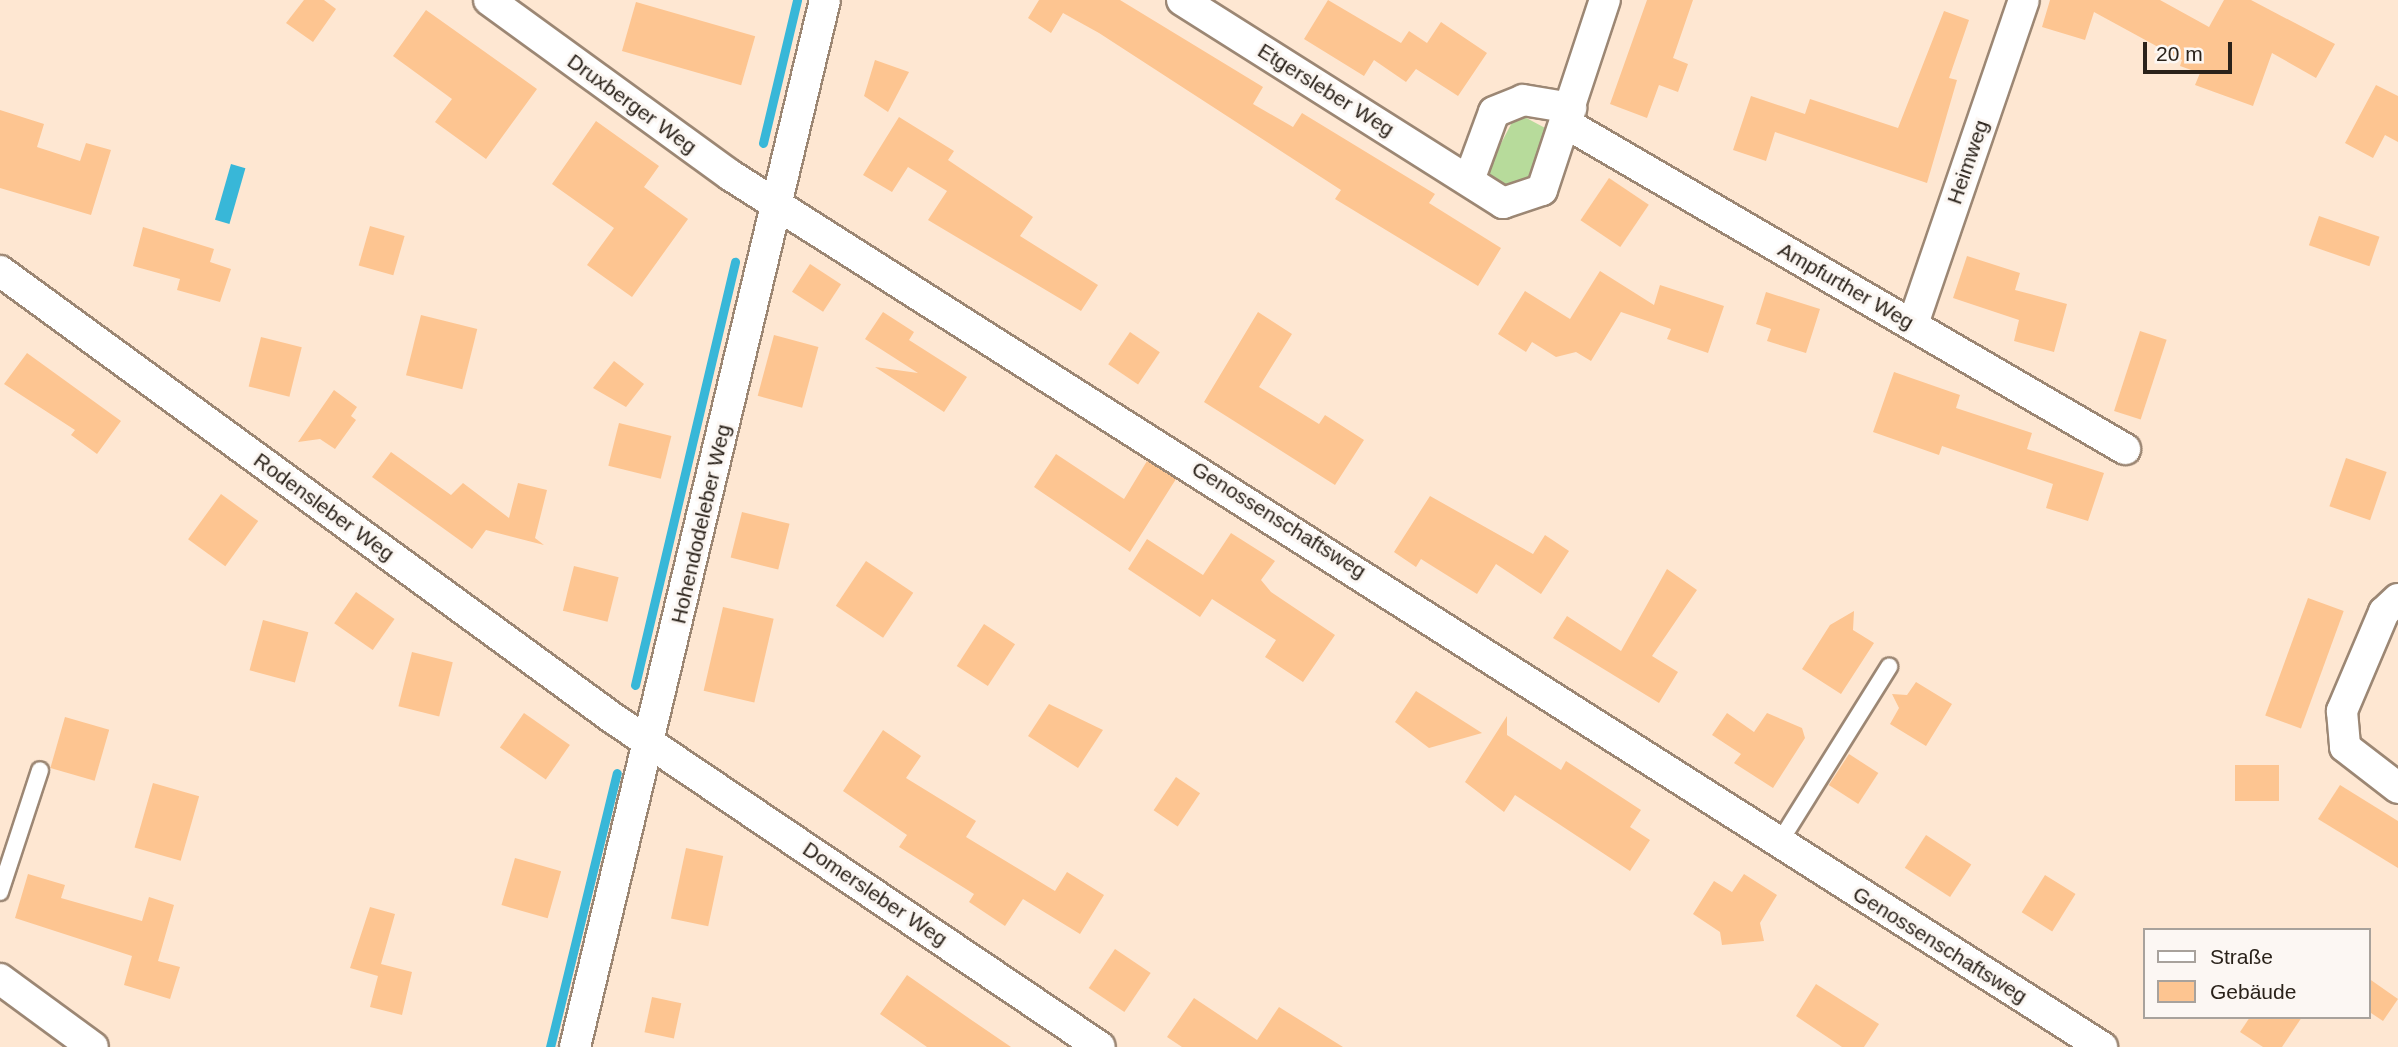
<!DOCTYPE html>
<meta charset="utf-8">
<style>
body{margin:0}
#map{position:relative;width:2398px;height:1047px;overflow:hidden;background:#fee7d2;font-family:Arial,sans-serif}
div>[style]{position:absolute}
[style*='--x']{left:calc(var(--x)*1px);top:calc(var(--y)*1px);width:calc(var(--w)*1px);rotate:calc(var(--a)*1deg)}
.green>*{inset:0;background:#b7db9b}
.water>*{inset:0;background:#38b7d8;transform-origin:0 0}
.stream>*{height:9px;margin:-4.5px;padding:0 4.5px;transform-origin:4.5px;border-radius:4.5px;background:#38b7d8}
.building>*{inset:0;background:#fdc591;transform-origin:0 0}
.roads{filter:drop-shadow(2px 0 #9c8774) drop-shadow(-2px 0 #9c8774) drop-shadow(0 2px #9c8774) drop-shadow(0 -2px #9c8774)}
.lane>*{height:16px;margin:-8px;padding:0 8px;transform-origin:8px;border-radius:8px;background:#fff}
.street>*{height:30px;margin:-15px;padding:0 15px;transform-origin:15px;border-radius:15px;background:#fff}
span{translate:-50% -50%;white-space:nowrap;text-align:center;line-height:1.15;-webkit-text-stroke:6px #fcf7f3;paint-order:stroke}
.street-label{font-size:21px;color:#2a221a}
.legend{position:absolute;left:2143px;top:928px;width:228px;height:91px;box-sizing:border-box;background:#fcf7f3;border:2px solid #a8a29c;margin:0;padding:9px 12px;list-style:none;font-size:21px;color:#2a221a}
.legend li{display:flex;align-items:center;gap:14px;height:35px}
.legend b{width:35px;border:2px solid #a8a29c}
.scale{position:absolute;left:2143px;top:42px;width:89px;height:32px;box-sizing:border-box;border:4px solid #2a221a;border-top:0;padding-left:9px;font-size:21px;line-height:24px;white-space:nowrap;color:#2a221a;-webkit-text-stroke:5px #fcf7f3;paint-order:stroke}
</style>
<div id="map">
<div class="green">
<div style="clip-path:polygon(1517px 113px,1547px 129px,1529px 183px,1517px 189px,1492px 182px,1488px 168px)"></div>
</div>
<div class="water">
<div style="left:231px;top:164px;width:15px;height:58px;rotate:16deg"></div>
</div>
<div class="stream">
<div style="--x:763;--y:143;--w:147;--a:-76.6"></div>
<div style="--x:635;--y:685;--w:435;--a:-76.7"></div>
<div style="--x:550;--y:1047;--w:282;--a:-76.3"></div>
</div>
<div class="building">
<div style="clip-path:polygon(304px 0,324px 0,336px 9px,313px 42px,286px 23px)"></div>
<div style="clip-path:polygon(1039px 0,1120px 0,1263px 87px,1253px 104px,1293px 127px,1302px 113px,1435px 194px,1429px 203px,1501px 248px,1478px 286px,1335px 199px,1341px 190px,1099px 33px,1063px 13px,1051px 33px,1028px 18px)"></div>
<div style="clip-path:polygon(1328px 0,1401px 43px,1409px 31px,1427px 43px,1441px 22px,1487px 53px,1458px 96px,1416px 69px,1406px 82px,1374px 60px,1364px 76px,1304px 39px)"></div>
<div style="clip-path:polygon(1647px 0,1693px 0,1673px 58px,1688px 64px,1678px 92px,1659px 85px,1647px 118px,1610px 104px)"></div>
<div style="clip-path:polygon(2050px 0,2160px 0,2209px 27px,2224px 0,2251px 0,2335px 44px,2316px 78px,2272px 53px,2253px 106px,2195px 85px,2200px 73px,2180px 66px,2182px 60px,2094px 12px,2085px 40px,2042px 27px)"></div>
<div style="left:636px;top:2px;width:124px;height:51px;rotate:16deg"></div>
<div style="clip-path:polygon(426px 10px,537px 89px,486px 159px,435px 122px,452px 99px,393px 56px)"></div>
<div style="clip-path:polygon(1944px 11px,1969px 20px,1949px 78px,1957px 80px,1927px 183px,1775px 132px,1766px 161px,1733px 150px,1751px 96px,1805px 114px,1810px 99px,1898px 128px)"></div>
<div style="clip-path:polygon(875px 60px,909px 72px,888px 112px,864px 96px)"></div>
<div style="clip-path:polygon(2376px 85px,2398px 96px,2398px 142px,2385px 135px,2373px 158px,2345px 143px)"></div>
<div style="clip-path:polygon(0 110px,44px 124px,37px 147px,80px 161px,86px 143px,111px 150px,91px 215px,0 188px)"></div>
<div style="clip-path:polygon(899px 117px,954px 151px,948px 160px,1033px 217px,1020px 236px,1098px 285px,1081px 311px,928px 220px,947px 191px,908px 167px,892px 192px,863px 175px)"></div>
<div style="clip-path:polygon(596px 121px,659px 166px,644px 187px,688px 219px,632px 297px,587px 265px,614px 228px,552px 184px)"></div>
<div style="left:1609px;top:178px;width:48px;height:51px;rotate:34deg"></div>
<div style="left:2319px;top:216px;width:64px;height:31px;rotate:19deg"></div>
<div style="left:370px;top:226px;width:36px;height:41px;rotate:16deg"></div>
<div style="clip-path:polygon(143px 227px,214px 249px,210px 262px,231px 269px,220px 302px,177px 290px,180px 279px,133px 266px)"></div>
<div style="clip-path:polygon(1967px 256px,2020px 273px,2015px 290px,2067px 304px,2054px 352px,2014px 341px,2019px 320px,1953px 298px)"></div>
<div style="left:810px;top:264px;width:37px;height:33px;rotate:33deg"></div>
<div style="clip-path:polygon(1600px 271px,1654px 305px,1660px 285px,1724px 306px,1708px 353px,1667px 339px,1671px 329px,1621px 312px,1591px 361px,1576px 352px,1556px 357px,1532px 342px,1526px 352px,1498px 334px,1525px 291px,1570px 319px)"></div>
<div style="clip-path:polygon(1766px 292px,1820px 309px,1806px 353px,1767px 341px,1771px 329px,1756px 324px)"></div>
<div style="clip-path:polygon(883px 312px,914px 332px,909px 340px,967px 377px,944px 412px,875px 367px,918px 373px,865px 339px)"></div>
<div style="clip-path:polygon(1258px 312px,1292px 334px,1259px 387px,1319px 424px,1325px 415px,1364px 440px,1335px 485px,1204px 402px)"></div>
<div style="left:421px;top:315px;width:58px;height:62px;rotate:14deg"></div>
<div style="left:2140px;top:331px;width:28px;height:84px;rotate:18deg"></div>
<div style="left:1130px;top:332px;width:36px;height:39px;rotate:34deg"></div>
<div style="left:774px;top:335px;width:46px;height:63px;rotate:15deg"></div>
<div style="left:261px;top:337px;width:42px;height:51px;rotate:14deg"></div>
<div style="clip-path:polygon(27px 353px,121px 421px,97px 454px,71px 435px,75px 430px,4px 384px)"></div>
<div style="clip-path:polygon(614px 361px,644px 384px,626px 407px,593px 388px)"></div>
<div style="clip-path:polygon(1894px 372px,1960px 395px,1956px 408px,2032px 433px,2027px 449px,2104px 473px,2088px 521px,2046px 508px,2053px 484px,1942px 446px,1939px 455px,1873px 432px)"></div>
<div style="clip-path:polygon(334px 390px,357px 407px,351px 416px,356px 420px,335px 449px,320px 439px,298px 442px)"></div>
<div style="left:619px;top:423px;width:54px;height:44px;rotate:14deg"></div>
<div style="clip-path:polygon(391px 452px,451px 495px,463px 483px,509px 518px,518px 483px,547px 490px,535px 538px,544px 545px,486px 530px,472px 549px,372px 477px)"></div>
<div style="clip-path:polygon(1056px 454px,1124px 499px,1147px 461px,1176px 479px,1130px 552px,1034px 487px)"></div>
<div style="left:2346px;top:458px;width:43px;height:51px;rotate:19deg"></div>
<div style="left:221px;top:494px;width:46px;height:56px;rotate:36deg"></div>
<div style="clip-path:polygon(1430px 496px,1533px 554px,1545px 535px,1569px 551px,1541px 594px,1496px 564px,1477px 594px,1421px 559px,1416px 567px,1394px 552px)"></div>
<div style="left:742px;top:512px;width:49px;height:47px;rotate:14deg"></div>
<div style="clip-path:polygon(1231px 533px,1275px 561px,1261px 580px,1271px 592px,1335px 635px,1303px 682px,1265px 657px,1276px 640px,1212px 599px,1200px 617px,1128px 569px,1147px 539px,1203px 575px)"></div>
<div style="left:866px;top:561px;width:57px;height:54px;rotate:34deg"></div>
<div style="left:574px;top:566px;width:46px;height:46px;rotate:14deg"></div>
<div style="clip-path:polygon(1667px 569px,1697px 590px,1652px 656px,1678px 672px,1659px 703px,1553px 638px,1567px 616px,1621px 651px)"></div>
<div style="left:356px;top:592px;width:47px;height:38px;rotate:35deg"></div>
<div style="left:2308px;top:598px;width:38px;height:125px;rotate:20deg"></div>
<div style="left:723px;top:607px;width:52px;height:86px;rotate:13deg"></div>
<div style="clip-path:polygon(1854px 611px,1853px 630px,1874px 643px,1841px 694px,1802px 669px,1830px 625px)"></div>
<div style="left:263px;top:620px;width:47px;height:52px;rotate:15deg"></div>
<div style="left:984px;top:624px;width:37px;height:50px;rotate:33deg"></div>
<div style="left:412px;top:652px;width:42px;height:56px;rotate:14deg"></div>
<div style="clip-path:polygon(1916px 682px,1952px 704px,1926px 746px,1890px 724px,1899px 708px,1892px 694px,1907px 695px)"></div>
<div style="clip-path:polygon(1416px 691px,1482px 733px,1429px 748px,1395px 722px)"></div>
<div style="clip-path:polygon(1049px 704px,1103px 730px,1078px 768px,1028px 736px)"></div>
<div style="left:524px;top:713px;width:56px;height:42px;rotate:35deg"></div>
<div style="clip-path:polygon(1727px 713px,1754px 732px,1767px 713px,1802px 728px,1805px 738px,1773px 788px,1734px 763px,1741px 754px,1712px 735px)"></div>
<div style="clip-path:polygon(1507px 716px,1507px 735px,1561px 770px,1566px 761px,1641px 810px,1630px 827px,1650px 840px,1630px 871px,1515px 795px,1504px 812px,1465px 782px)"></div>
<div style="left:65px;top:717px;width:46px;height:53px;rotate:16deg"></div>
<div style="clip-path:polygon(883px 730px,921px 756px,906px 778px,976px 821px,966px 837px,1055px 891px,1067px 872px,1104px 895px,1080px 934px,1023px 899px,1005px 926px,969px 902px,974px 894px,899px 847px,907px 835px,843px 791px)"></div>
<div style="left:1849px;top:754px;width:35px;height:37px;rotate:33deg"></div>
<div style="left:2235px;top:765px;width:44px;height:36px"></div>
<div style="left:1176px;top:777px;width:29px;height:40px;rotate:34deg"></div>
<div style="left:153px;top:783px;width:48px;height:67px;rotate:16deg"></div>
<div style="clip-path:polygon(2340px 785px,2398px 821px,2398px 868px,2318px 819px)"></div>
<div style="left:1926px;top:835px;width:54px;height:39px;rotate:33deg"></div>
<div style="left:686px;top:848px;width:38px;height:72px;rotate:12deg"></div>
<div style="left:515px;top:858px;width:48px;height:49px;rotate:16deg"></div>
<div style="clip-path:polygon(28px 874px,65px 885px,61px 898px,142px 921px,149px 897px,174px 905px,158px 961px,180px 967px,170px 999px,124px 985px,132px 956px,15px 918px)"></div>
<div style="clip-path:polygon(1744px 874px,1777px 895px,1760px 923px,1764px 941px,1722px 945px,1720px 932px,1693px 914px,1714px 881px,1732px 892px)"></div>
<div style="left:2045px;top:875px;width:36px;height:44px;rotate:32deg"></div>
<div style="clip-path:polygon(370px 907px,395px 914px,381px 964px,412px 972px,402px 1015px,370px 1007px,378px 976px,350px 968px)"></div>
<div style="left:1115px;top:949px;width:43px;height:47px;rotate:34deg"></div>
<div style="clip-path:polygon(907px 975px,970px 1019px,1011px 1047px,927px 1047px,880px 1014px)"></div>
<div style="clip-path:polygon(2368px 978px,2398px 999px,2383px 1021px,2368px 1011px)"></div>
<div style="clip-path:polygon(1816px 984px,1879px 1024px,1864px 1047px,1842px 1047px,1796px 1016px)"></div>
<div style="left:652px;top:997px;width:30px;height:36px;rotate:12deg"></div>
<div style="clip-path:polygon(1194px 998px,1257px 1040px,1279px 1007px,1343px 1047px,1182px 1047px,1167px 1037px)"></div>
<div style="clip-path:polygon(2250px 1017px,2302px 1017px,2282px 1047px,2263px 1047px,2240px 1032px)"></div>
</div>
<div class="roads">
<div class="lane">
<div style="--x:1779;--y:843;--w:208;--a:-58"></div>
<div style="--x:0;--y:892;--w:128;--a:-71.8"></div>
</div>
<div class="street">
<div style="--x:489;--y:0;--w:298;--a:36"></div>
<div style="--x:730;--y:175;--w:1626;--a:32.44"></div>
<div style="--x:1182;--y:0;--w:380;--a:32.3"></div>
<div style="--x:1503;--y:203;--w:41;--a:-18.4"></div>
<div style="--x:1542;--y:190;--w:200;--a:-71.7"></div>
<div style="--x:1567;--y:124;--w:646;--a:30.22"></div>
<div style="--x:1469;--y:180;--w:72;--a:-69.8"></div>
<div style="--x:1494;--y:112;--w:31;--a:-22"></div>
<div style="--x:1523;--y:100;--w:49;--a:9.5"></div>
<div style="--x:0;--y:271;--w:760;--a:36.12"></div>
<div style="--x:614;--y:719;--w:586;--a:34.02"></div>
<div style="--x:1913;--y:324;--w:342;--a:-71.1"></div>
<div style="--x:2398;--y:599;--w:19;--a:137"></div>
<div style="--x:2384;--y:612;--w:108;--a:113"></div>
<div style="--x:2342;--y:711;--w:36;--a:85"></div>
<div style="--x:2345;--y:747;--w:67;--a:37.7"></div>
<div style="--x:0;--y:979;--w:115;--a:36.2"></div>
<div style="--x:575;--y:1047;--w:1076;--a:-76.57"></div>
</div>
</div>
<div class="street-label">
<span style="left:1326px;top:90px;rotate:32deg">Etgersleber Weg</span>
<span style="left:632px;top:104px;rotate:36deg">Druxberger Weg</span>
<span style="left:1968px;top:162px;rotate:-71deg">Heimweg</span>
<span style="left:1846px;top:286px;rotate:30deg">Ampfurther Weg</span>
<span style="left:324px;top:507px;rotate:36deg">Rodensleber Weg</span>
<span style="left:1279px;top:520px;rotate:32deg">Genossenschaftsweg</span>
<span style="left:701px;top:524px;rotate:-77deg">Hohendodeleber Weg</span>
<span style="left:875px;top:894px;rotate:34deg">Domersleber Weg</span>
<span style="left:1940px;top:945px;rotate:32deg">Genossenschaftsweg</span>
</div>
<ul class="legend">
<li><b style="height:9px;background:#fff"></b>Straße</li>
<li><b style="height:19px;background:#fdc591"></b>Gebäude</li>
</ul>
<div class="scale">20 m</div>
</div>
